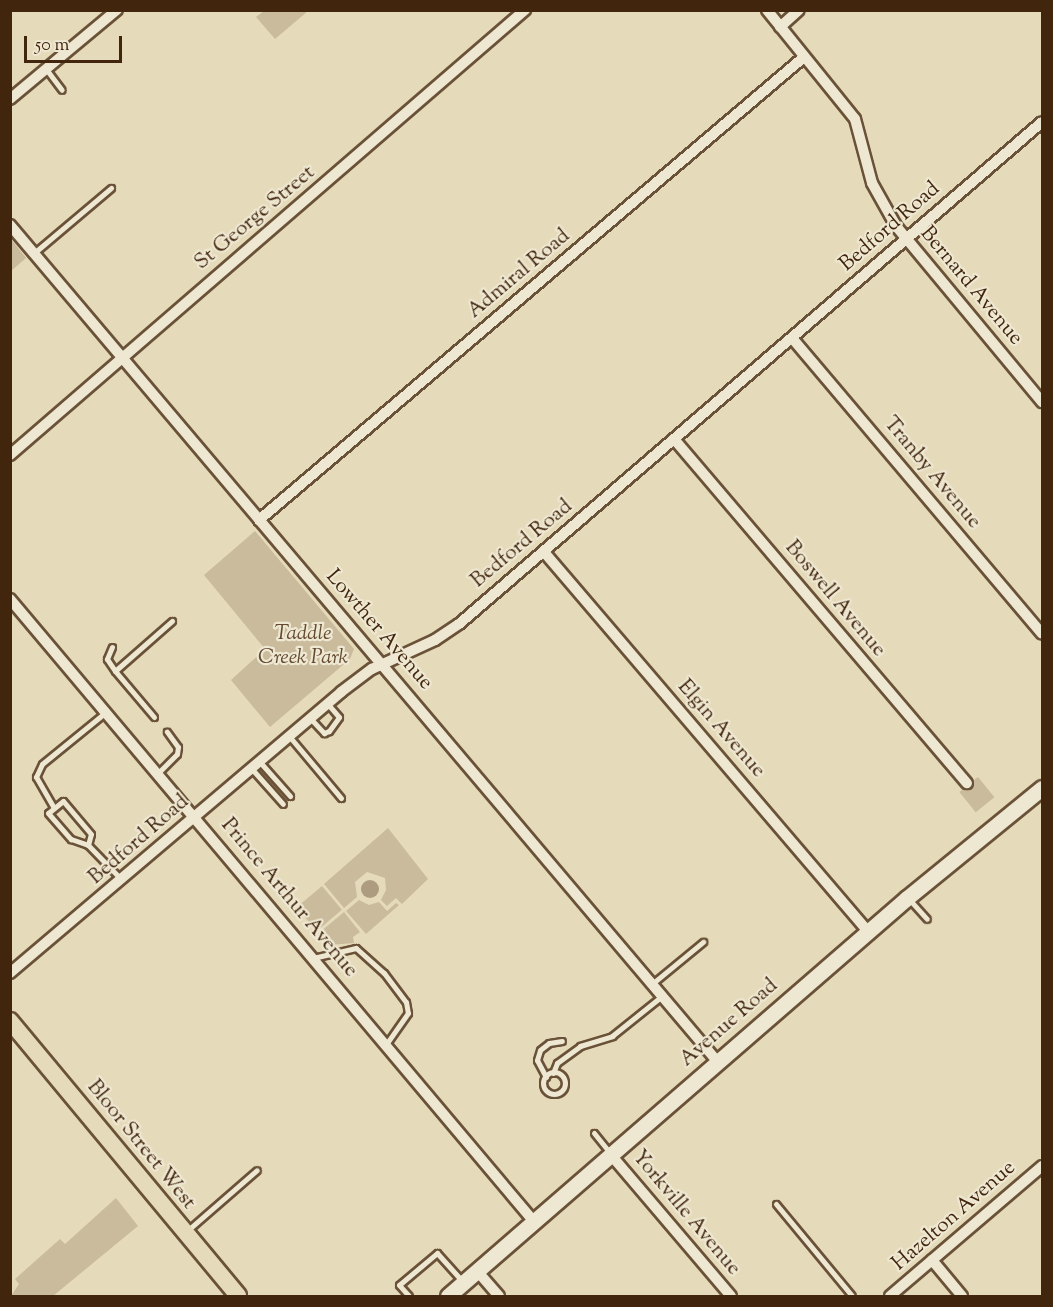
<!DOCTYPE html>
<style>
body{margin:0}
#map{position:relative;width:1053px;height:1307px;overflow:hidden;background:#e5dab9;font-family:"Sorts Mill Goudy",serif}
div>[style]{position:absolute}
[style*='--x']{left:calc(var(--x)*1px);top:calc(var(--y)*1px);width:calc(var(--w)*1px);rotate:calc(var(--a)*1deg)}
.green>*{inset:0;background:#c9bb9c;transform-origin:0 0}
.water>*{inset:0;background:#ad9c7f}
.round{border-radius:50%}
.roads{filter:drop-shadow(2px 0 #6a5238) drop-shadow(-2px 0 #6a5238) drop-shadow(0 2px #6a5238) drop-shadow(0 -2px #6a5238)}
.service>*{height:5px;margin:-2.5px;padding:0 2.5px;transform-origin:2.5px;border-radius:2.5px;background:#eee7d2}
.service>.ring{margin:-2.5px;padding:0;box-sizing:content-box;background:none;border:5px solid #eee7d2;border-radius:50%}
.minor>*{height:10px;margin:-5px;padding:0 5px;transform-origin:5px;border-radius:5px;background:#eee7d2}
.secondary>*{height:15px;margin:-7.5px;padding:0 7.5px;transform-origin:7.5px;border-radius:7.5px;background:#eee7d2}
.primary>*{height:16px;margin:-8px;padding:0 8px;transform-origin:8px;border-radius:8px;background:#e5dab9}
span{translate:-50% -50%;white-space:nowrap;text-align:center;line-height:1.15;-webkit-text-stroke:4.5px #eee7d2;paint-order:stroke}
.street-label{font-size:21px;color:#41250d}
.park-label{font-size:21px;color:#634a31;font-style:italic}
.frame{position:absolute;inset:0;border:12px solid #41250d;pointer-events:none}
.scale{position:absolute;left:24px;top:36px;width:98px;height:27px;box-sizing:border-box;border:3px solid #41250d;border-top:0;padding-left:8px;font-size:18px;line-height:21px;white-space:nowrap;color:#41250d;-webkit-text-stroke:4px #eee7d2;paint-order:stroke}
</style>
<div id="map">
<div class="green">
<div style="clip-path:polygon(264px 11px,264px 10px,308px 11px,275px 39px,256px 17px)"></div>
<div style="clip-path:polygon(11px 239px,26px 258px,11px 271px,10px 271px)"></div>
<div style="clip-path:polygon(255px 531px,354px 649px,350px 659px,270px 727px,231px 680px,265px 649px,204px 575px)"></div>
<div style="left:978px;top:777px;width:26px;height:24px;rotate:51deg"></div>
<div style="clip-path:polygon(388px 828px,428px 879px,402px 904px,396px 898px,387px 906px,381px 900px,386px 890px,385px 878px,367px 872px,355px 882px,357px 897px,344px 908px,324px 884px)"></div>
<div style="left:322px;top:886px;width:31px;height:33px;rotate:50deg"></div>
<div style="clip-path:polygon(359px 900px,369px 905px,379px 902px,387px 911px,396px 903px,399px 905px,366px 934px,346px 911px)"></div>
<div style="clip-path:polygon(344px 912px,360px 932px,353px 937px,354px 943px,329px 945px,319px 933px)"></div>
<div style="clip-path:polygon(116px 1198px,138px 1226px,53px 1296px,11px 1296px,19px 1284px,15px 1279px,60px 1239px,65px 1244px)"></div>
</div>
<div class="water">
<div class="round" style="left:361px;top:880px;width:18px;height:18px"></div>
</div>
<div class="roads">
<div class="service">
<div style="--x:46;--y:69;--w:26;--a:53"></div>
<div style="--x:34;--y:253;--w:101;--a:-40.2"></div>
<div style="--x:112;--y:647;--w:13;--a:113"></div>
<div style="--x:107;--y:659;--w:14;--a:56"></div>
<div style="--x:154;--y:717;--w:60;--a:-130.3"></div>
<div style="--x:115;--y:671;--w:76;--a:-41.3"></div>
<div style="--x:310;--y:718;--w:21;--a:47"></div>
<div style="--x:324;--y:733;--w:5;--a:-22"></div>
<div style="--x:329;--y:731;--w:17;--a:-54"></div>
<div style="--x:339;--y:717;--w:18;--a:-131"></div>
<div style="--x:289;--y:736;--w:81;--a:50"></div>
<div style="--x:259;--y:761;--w:47;--a:48.5"></div>
<div style="--x:251;--y:768;--w:48;--a:48.4"></div>
<div style="--x:159;--y:772;--w:25;--a:-45"></div>
<div style="--x:177;--y:754;--w:7;--a:-82"></div>
<div style="--x:178;--y:747;--w:19;--a:-126"></div>
<div style="--x:54;--y:808;--w:36;--a:-120"></div>
<div style="--x:36;--y:777;--w:14;--a:-65"></div>
<div style="--x:42;--y:764;--w:82;--a:-39.1"></div>
<div style="--x:88;--y:845;--w:11;--a:-75"></div>
<div style="--x:91;--y:834;--w:43;--a:-130.3"></div>
<div style="--x:63;--y:801;--w:19;--a:141"></div>
<div style="--x:48;--y:813;--w:35;--a:49"></div>
<div style="--x:71;--y:839;--w:18;--a:19"></div>
<div style="--x:88;--y:845;--w:47;--a:45.9"></div>
<div style="--x:908;--y:898;--w:28;--a:48"></div>
<div style="--x:313;--y:958;--w:44;--a:-13.1"></div>
<div style="--x:356;--y:948;--w:38;--a:42"></div>
<div style="--x:384;--y:973;--w:36;--a:53"></div>
<div style="--x:406;--y:1002;--w:11;--a:80"></div>
<div style="--x:408;--y:1013;--w:38;--a:125"></div>
<div style="--x:653;--y:983;--w:65;--a:-39.4"></div>
<div class="ring" style="left:543px;top:1072px;width:17px;height:17px"></div>
<div style="--x:553;--y:1073;--w:11;--a:-68"></div>
<div style="--x:557;--y:1063;--w:29;--a:-36"></div>
<div style="--x:580;--y:1046;--w:34;--a:-17"></div>
<div style="--x:612;--y:1036;--w:64;--a:-38.7"></div>
<div style="--x:546;--y:1077;--w:19;--a:-118"></div>
<div style="--x:537;--y:1060;--w:10;--a:-73"></div>
<div style="--x:540;--y:1050;--w:11;--a:-38"></div>
<div style="--x:549;--y:1043;--w:13;--a:-9"></div>
<div style="--x:594;--y:1133;--w:26;--a:51"></div>
<div style="--x:776;--y:1204;--w:119;--a:50.4"></div>
<div style="--x:188;--y:1230;--w:91;--a:-41"></div>
<div style="--x:409;--y:1296;--w:15;--a:-132"></div>
<div style="--x:399;--y:1285;--w:50;--a:-40.1"></div>
<div style="--x:437;--y:1253;--w:39;--a:48"></div>
</div>
<div class="minor">
<div style="--x:767;--y:10;--w:140;--a:51.1"></div>
<div style="--x:855;--y:119;--w:66;--a:75.1"></div>
<div style="--x:872;--y:183;--w:49;--a:60.8"></div>
<div style="--x:896;--y:226;--w:229;--a:50.3"></div>
<div style="--x:780;--y:27;--w:25;--a:-42"></div>
<div style="--x:10;--y:99;--w:139;--a:-39.8"></div>
<div style="--x:10;--y:225;--w:1095;--a:49.78"></div>
<div style="--x:792;--y:338;--w:387;--a:49.8"></div>
<div style="--x:674;--y:439;--w:452;--a:49.6"></div>
<div style="--x:10;--y:455;--w:681;--a:-40.83"></div>
<div style="--x:259;--y:520;--w:715;--a:-40.35"></div>
<div style="--x:544;--y:552;--w:499;--a:49.5"></div>
<div style="--x:10;--y:599;--w:815;--a:49.92"></div>
<div style="--x:10;--y:973;--w:434;--a:-40.3"></div>
<div style="--x:341;--y:692;--w:39;--a:-37"></div>
<div style="--x:372;--y:669;--w:69;--a:-24.7"></div>
<div style="--x:435;--y:640;--w:29;--a:-34"></div>
<div style="--x:459;--y:624;--w:769;--a:-40.73"></div>
<div style="--x:611;--y:1155;--w:185;--a:49.6"></div>
<div style="--x:932;--y:1260;--w:47;--a:50.2"></div>
<div style="--x:478;--y:1272;--w:32;--a:49"></div>
<div style="--x:890;--y:1296;--w:200;--a:-40.5"></div>
</div>
<div class="secondary">
<div style="--x:448;--y:1296;--w:608;--a:-40.93"></div>
<div style="--x:907;--y:898;--w:174;--a:-39.2"></div>
</div>
<div class="primary">
<div style="--x:10;--y:1021;--w:357;--a:50.3"></div>
</div>
</div>
<div class="street-label">
<span style="left:255px;top:218px;rotate:-40deg">St George Street</span>
<span style="left:890px;top:227px;rotate:-41deg">Bedford Road</span>
<span style="left:519px;top:274px;rotate:-40deg">Admiral Road</span>
<span style="left:971px;top:286px;rotate:50deg">Bernard Avenue</span>
<span style="left:932px;top:473px;rotate:50deg">Tranby Avenue</span>
<span style="left:522px;top:544px;rotate:-40deg">Bedford Road</span>
<span style="left:835px;top:599px;rotate:50deg">Boswell Avenue</span>
<span style="left:379px;top:630px;rotate:49deg">Lowther Avenue</span>
<span style="left:721px;top:729px;rotate:49deg">Elgin Avenue</span>
<span style="left:139px;top:840px;rotate:-41deg">Bedford Road</span>
<span style="left:289px;top:898px;rotate:50deg">Prince Arthur Avenue</span>
<span style="left:729px;top:1023px;rotate:-41deg">Avenue Road</span>
<span style="left:141px;top:1145px;rotate:51deg">Bloor Street West</span>
<span style="left:686px;top:1213px;rotate:50deg">Yorkville Avenue</span>
<span style="left:954px;top:1216px;rotate:-41deg">Hazelton Avenue</span>
</div>
<div class="park-label">
<span style="left:303px;top:646px">Taddle<br>Creek Park</span>
</div>
<div class="frame"></div>
<div class="scale">50 m</div>
</div>
